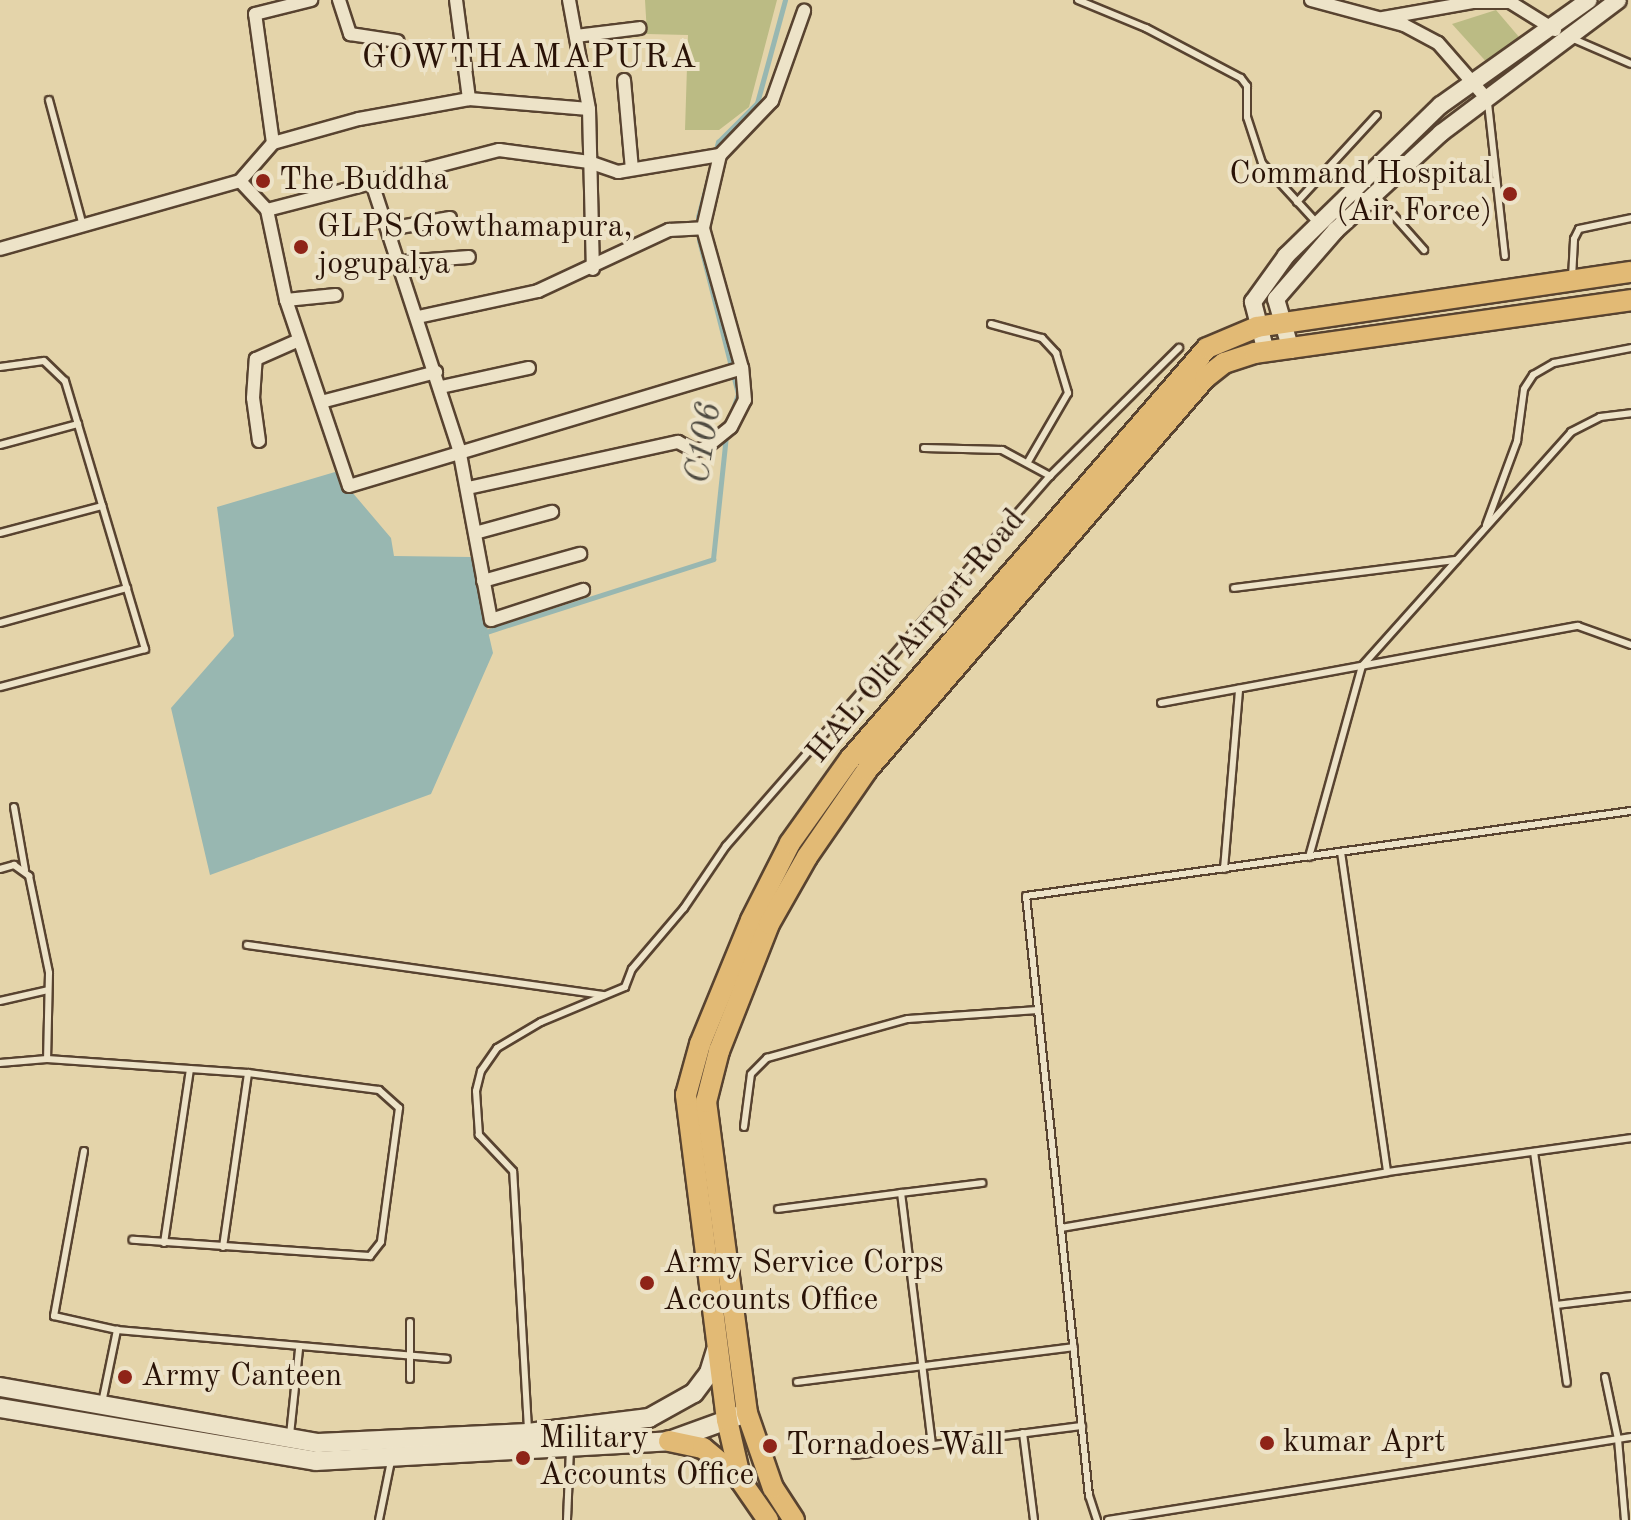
<!DOCTYPE html>
<style>
body{margin:0}
#map{position:relative;width:1631px;height:1520px;overflow:hidden;background:#e4d4aa;font-family:"Old Standard TT",serif}
div>[style]{position:absolute}
[style*='--x']{left:calc(var(--x)*1px);top:calc(var(--y)*1px);width:calc(var(--w)*1px);rotate:calc(var(--a)*1deg)}
.green>*{inset:0;background:#bbbb84}
.water>*{inset:0;background:#98b7b1}
.stream>*{height:5px;margin:-2.5px;padding:0 2.5px;transform-origin:2.5px;border-radius:2.5px;background:#98b7b1}
.roads{filter:drop-shadow(2px 0 #584330) drop-shadow(-2px 0 #584330) drop-shadow(0 2px #584330) drop-shadow(0 -2px #584330)}
.service>*{height:6px;margin:-3px;padding:0 3px;transform-origin:3px;border-radius:3px;background:#ede3c8}
.minor>*{height:12px;margin:-6px;padding:0 6px;transform-origin:6px;border-radius:6px;background:#ede3c8}
.tertiary>*{height:16px;margin:-8px;padding:0 8px;transform-origin:8px;border-radius:8px;background:#ede3c8}
.secondary>*{height:18px;margin:-9px;padding:0 9px;transform-origin:9px;border-radius:9px;background:#ede3c8}
.primary>*{height:20px;margin:-10px;padding:0 10px;transform-origin:10px;border-radius:10px;background:#e2ba75}
.dots>*{width:22px;height:22px;translate:-50% -50%;box-sizing:border-box;border:4px solid #ede3c8;border-radius:50%}
span{translate:-50% -50%;white-space:nowrap;text-align:center;line-height:1.15;-webkit-text-stroke:8px #ede3c8;paint-order:stroke}
.poi-label{font-size:32px;color:#2a1307}
.right{translate:-100% -50%;text-align:right}
.left{translate:0 -50%;text-align:left}
.street-label{font-size:32px;color:#2a1307}
.neighbourhood-label{font-size:34px;color:#2a1307;letter-spacing:2px}
.water-label{font-size:34px;color:#504c42;font-style:italic}
</style>
<div id="map">
<div class="green">
<div style="clip-path:polygon(645px 0,777px 0,749px 107px,719px 130px,685px 130px,688px 35px,647px 34px)"></div>
<div style="clip-path:polygon(1496px 10px,1525px 44px,1491px 67px,1452px 24px)"></div>
</div>
<div class="water">
<div style="clip-path:polygon(335px 472px,391px 538px,394px 556px,471px 557px,493px 653px,431px 794px,210px 875px,171px 708px,234px 636px,217px 507px)"></div>
</div>
<div class="stream">
<div style="--x:727;--y:426;--w:34;--a:-71"></div>
<div style="--x:738;--y:394;--w:159;--a:-104.2"></div>
<div style="--x:699;--y:240;--w:23;--a:-92"></div>
<div style="--x:698;--y:217;--w:78;--a:-75.1"></div>
<div style="--x:718;--y:142;--w:55;--a:-45"></div>
<div style="--x:757;--y:103;--w:107;--a:-74.8"></div>
<div style="--x:483;--y:633;--w:242;--a:-17.8"></div>
<div style="--x:713;--y:559;--w:124;--a:-84"></div>
</div>
<div class="roads">
<div class="service">
<div style="--x:1078;--y:0;--w:74;--a:22.4"></div>
<div style="--x:1146;--y:28;--w:107;--a:27.8"></div>
<div style="--x:1241;--y:78;--w:10;--a:53"></div>
<div style="--x:1247;--y:86;--w:31;--a:90"></div>
<div style="--x:1247;--y:117;--w:48;--a:71.9"></div>
<div style="--x:1262;--y:163;--w:80;--a:47.5"></div>
<div style="--x:1571;--y:38;--w:65;--a:23.4"></div>
<div style="--x:49;--y:100;--w:131;--a:74.9"></div>
<div style="--x:1488;--y:103;--w:154;--a:83.7"></div>
<div style="--x:1377;--y:197;--w:71;--a:48.4"></div>
<div style="--x:1297;--y:202;--w:118;--a:-47.4"></div>
<div style="--x:1572;--y:278;--w:39;--a:-87"></div>
<div style="--x:1574;--y:239;--w:11;--a:-63"></div>
<div style="--x:1579;--y:229;--w:53;--a:-11.9"></div>
<div style="--x:991;--y:324;--w:53;--a:15.4"></div>
<div style="--x:1042;--y:338;--w:21;--a:47"></div>
<div style="--x:1056;--y:353;--w:42;--a:73.3"></div>
<div style="--x:1068;--y:393;--w:78;--a:120.2"></div>
<div style="--x:0;--y:367;--w:44;--a:-7.8"></div>
<div style="--x:44;--y:361;--w:29;--a:44"></div>
<div style="--x:65;--y:381;--w:280;--a:73.4"></div>
<div style="--x:145;--y:649;--w:150;--a:165.3"></div>
<div style="--x:0;--y:445;--w:81;--a:-15.1"></div>
<div style="--x:924;--y:448;--w:78;--a:1.5"></div>
<div style="--x:1002;--y:450;--w:55;--a:28.4"></div>
<div style="--x:1486;--y:525;--w:90;--a:-69.7"></div>
<div style="--x:1517;--y:441;--w:52;--a:-82.3"></div>
<div style="--x:1524;--y:389;--w:17;--a:-57"></div>
<div style="--x:1533;--y:375;--w:24;--a:-30"></div>
<div style="--x:1554;--y:363;--w:78;--a:-11"></div>
<div style="--x:0;--y:533;--w:106;--a:-14.8"></div>
<div style="--x:1234;--y:588;--w:224;--a:-7.2"></div>
<div style="--x:0;--y:623;--w:132;--a:-15.4"></div>
<div style="--x:1161;--y:703;--w:424;--a:-10.5"></div>
<div style="--x:1578;--y:626;--w:56;--a:19.7"></div>
<div style="--x:14;--y:807;--w:64;--a:80.1"></div>
<div style="--x:1341;--y:852;--w:323;--a:81.8"></div>
<div style="--x:1387;--y:1172;--w:246;--a:-7.9"></div>
<div style="--x:1309;--y:857;--w:198;--a:-74.5"></div>
<div style="--x:1362;--y:666;--w:314;--a:-48.2"></div>
<div style="--x:1571;--y:432;--w:33;--a:-27"></div>
<div style="--x:1600;--y:417;--w:31;--a:-7"></div>
<div style="--x:0;--y:869;--w:15;--a:-16"></div>
<div style="--x:14;--y:865;--w:19;--a:36"></div>
<div style="--x:29;--y:876;--w:99;--a:78.3"></div>
<div style="--x:49;--y:973;--w:86;--a:91.3"></div>
<div style="--x:1224;--y:869;--w:181;--a:-85.2"></div>
<div style="--x:247;--y:945;--w:360;--a:8"></div>
<div style="--x:0;--y:1001;--w:49;--a:-12.9"></div>
<div style="--x:0;--y:1063;--w:47;--a:-4.9"></div>
<div style="--x:47;--y:1059;--w:201;--a:4"></div>
<div style="--x:248;--y:1073;--w:132;--a:7.4"></div>
<div style="--x:379;--y:1090;--w:27;--a:42"></div>
<div style="--x:399;--y:1108;--w:135;--a:97.7"></div>
<div style="--x:381;--y:1242;--w:18;--a:128"></div>
<div style="--x:370;--y:1256;--w:238;--a:-176.1"></div>
<div style="--x:744;--y:1127;--w:53;--a:-82.5"></div>
<div style="--x:751;--y:1074;--w:23;--a:-45"></div>
<div style="--x:767;--y:1058;--w:146;--a:-15.5"></div>
<div style="--x:908;--y:1019;--w:130;--a:-4"></div>
<div style="--x:84;--y:1151;--w:168;--a:100.3"></div>
<div style="--x:54;--y:1316;--w:65;--a:12.5"></div>
<div style="--x:117;--y:1330;--w:331;--a:5"></div>
<div style="--x:1534;--y:1152;--w:233;--a:81.9"></div>
<div style="--x:778;--y:1209;--w:124;--a:-7.4"></div>
<div style="--x:1061;--y:1228;--w:331;--a:-9.7"></div>
<div style="--x:164;--y:1243;--w:176;--a:-81.5"></div>
<div style="--x:223;--y:1247;--w:176;--a:-81.8"></div>
<div style="--x:1556;--y:1305;--w:76;--a:-6.8"></div>
<div style="--x:410;--y:1322;--w:57;--a:90"></div>
<div style="--x:1605;--y:1377;--w:63;--a:78.2"></div>
<div style="--x:1618;--y:1439;--w:81;--a:85.1"></div>
<div style="--x:797;--y:1382;--w:279;--a:-7.2"></div>
<div style="--x:102;--y:1403;--w:75;--a:-78.4"></div>
<div style="--x:528;--y:1429;--w:258;--a:-93.3"></div>
<div style="--x:513;--y:1171;--w:50;--a:-133.4"></div>
<div style="--x:479;--y:1135;--w:44;--a:-93.9"></div>
<div style="--x:476;--y:1091;--w:21;--a:-76"></div>
<div style="--x:481;--y:1071;--w:28;--a:-55"></div>
<div style="--x:497;--y:1048;--w:51;--a:-30.6"></div>
<div style="--x:541;--y:1022;--w:91;--a:-22.6"></div>
<div style="--x:625;--y:987;--w:19;--a:-69"></div>
<div style="--x:632;--y:969;--w:80;--a:-49.6"></div>
<div style="--x:684;--y:908;--w:75;--a:-55.9"></div>
<div style="--x:726;--y:846;--w:492;--a:-48.8"></div>
<div style="--x:1050;--y:476;--w:182;--a:-44.8"></div>
<div style="--x:1023;--y:1433;--w:88;--a:82.8"></div>
<div style="--x:290;--y:1435;--w:86;--a:-84"></div>
<div style="--x:932;--y:1445;--w:254;--a:-97"></div>
<div style="--x:901;--y:1193;--w:82;--a:-7"></div>
<div style="--x:855;--y:1455;--w:229;--a:-7.3"></div>
<div style="--x:379;--y:1520;--w:60;--a:-78.5"></div>
<div style="--x:567;--y:1520;--w:71;--a:-87.6"></div>
<div style="--x:1097;--y:1520;--w:25;--a:-108"></div>
<div style="--x:1089;--y:1496;--w:603;--a:-95.99"></div>
<div style="--x:1026;--y:896;--w:611;--a:-8"></div>
<div style="--x:1108;--y:1520;--w:530;--a:-9.02"></div>
</div>
<div class="minor">
<div style="--x:339;--y:0;--w:36;--a:72"></div>
<div style="--x:350;--y:34;--w:48;--a:8.5"></div>
<div style="--x:456;--y:0;--w:100;--a:82.5"></div>
<div style="--x:569;--y:0;--w:111;--a:79.6"></div>
<div style="--x:589;--y:109;--w:160;--a:88.6"></div>
<div style="--x:1311;--y:0;--w:96;--a:15"></div>
<div style="--x:1404;--y:25;--w:38;--a:28"></div>
<div style="--x:1438;--y:43;--w:74;--a:48.8"></div>
<div style="--x:1383;--y:18;--w:91;--a:-10.1"></div>
<div style="--x:1473;--y:2;--w:37;--a:0"></div>
<div style="--x:1510;--y:2;--w:53;--a:31.9"></div>
<div style="--x:576;--y:36;--w:64;--a:-7.1"></div>
<div style="--x:624;--y:80;--w:89;--a:84.9"></div>
<div style="--x:273;--y:143;--w:130;--a:-97.9"></div>
<div style="--x:255;--y:14;--w:58;--a:-14"></div>
<div style="--x:240;--y:181;--w:40;--a:47"></div>
<div style="--x:267;--y:210;--w:240;--a:-14.5"></div>
<div style="--x:499;--y:150;--w:91;--a:7.6"></div>
<div style="--x:589;--y:162;--w:31;--a:19"></div>
<div style="--x:618;--y:172;--w:103;--a:-9.5"></div>
<div style="--x:720;--y:155;--w:75;--a:-46.1"></div>
<div style="--x:772;--y:101;--w:96;--a:-70.4"></div>
<div style="--x:372;--y:183;--w:280;--a:71.9"></div>
<div style="--x:459;--y:449;--w:174;--a:79.4"></div>
<div style="--x:491;--y:620;--w:97;--a:-18.1"></div>
<div style="--x:267;--y:210;--w:92;--a:78.1"></div>
<div style="--x:286;--y:300;--w:196;--a:71.3"></div>
<div style="--x:349;--y:486;--w:410;--a:-16.7"></div>
<div style="--x:742;--y:368;--w:145;--a:-105.6"></div>
<div style="--x:703;--y:228;--w:75;--a:-76.9"></div>
<div style="--x:389;--y:229;--w:62;--a:-10.2"></div>
<div style="--x:0;--y:249;--w:249;--a:-15.8"></div>
<div style="--x:240;--y:181;--w:50;--a:-49"></div>
<div style="--x:273;--y:143;--w:89;--a:-15.6"></div>
<div style="--x:359;--y:119;--w:112;--a:-10.3"></div>
<div style="--x:469;--y:99;--w:120;--a:4.8"></div>
<div style="--x:402;--y:262;--w:67;--a:-4.3"></div>
<div style="--x:286;--y:300;--w:50;--a:-5.7"></div>
<div style="--x:418;--y:317;--w:123;--a:-12.2"></div>
<div style="--x:538;--y:291;--w:145;--a:-25"></div>
<div style="--x:669;--y:230;--w:34;--a:-3"></div>
<div style="--x:441;--y:387;--w:90;--a:-12.2"></div>
<div style="--x:321;--y:402;--w:119;--a:-14.6"></div>
<div style="--x:259;--y:441;--w:43;--a:-97.9"></div>
<div style="--x:253;--y:398;--w:39;--a:-86"></div>
<div style="--x:256;--y:359;--w:47;--a:-23.8"></div>
<div style="--x:468;--y:488;--w:215;--a:-12.4"></div>
<div style="--x:678;--y:442;--w:19;--a:28"></div>
<div style="--x:695;--y:451;--w:10;--a:-17"></div>
<div style="--x:705;--y:448;--w:33;--a:-39"></div>
<div style="--x:731;--y:427;--w:30;--a:-63"></div>
<div style="--x:745;--y:400;--w:32;--a:-95"></div>
<div style="--x:475;--y:533;--w:80;--a:-15.3"></div>
<div style="--x:483;--y:581;--w:101;--a:-15.6"></div>
</div>
<div class="tertiary">
<div style="--x:1291;--y:350;--w:53;--a:-106.4"></div>
<div style="--x:1276;--y:299;--w:91;--a:-49"></div>
<div style="--x:1336;--y:230;--w:143;--a:-42.7"></div>
<div style="--x:1441;--y:133;--w:221;--a:-36.9"></div>
<div style="--x:1266;--y:352;--w:52;--a:-104.6"></div>
<div style="--x:1253;--y:302;--w:57;--a:-54.3"></div>
<div style="--x:1286;--y:256;--w:216;--a:-44.3"></div>
<div style="--x:1441;--y:105;--w:181;--a:-35.4"></div>
</div>
<div class="secondary">
<div style="--x:0;--y:1387;--w:323;--a:10"></div>
<div style="--x:318;--y:1443;--w:210;--a:-2.7"></div>
<div style="--x:528;--y:1433;--w:122;--a:-7.1"></div>
<div style="--x:649;--y:1418;--w:51;--a:-29.1"></div>
<div style="--x:694;--y:1393;--w:25;--a:-53"></div>
<div style="--x:709;--y:1373;--w:24;--a:-73"></div>
<div style="--x:0;--y:1408;--w:320;--a:9.5"></div>
<div style="--x:316;--y:1461;--w:354;--a:-3.2"></div>
<div style="--x:669;--y:1441;--w:77;--a:-19.9"></div>
</div>
<div class="primary">
<div style="--x:669;--y:1441;--w:35;--a:12"></div>
<div style="--x:703;--y:1448;--w:47;--a:39.8"></div>
<div style="--x:768;--y:1520;--w:47;--a:-124.7"></div>
<div style="--x:741;--y:1481;--w:63;--a:-102.9"></div>
<div style="--x:727;--y:1420;--w:328;--a:-97.2"></div>
<div style="--x:686;--y:1095;--w:53;--a:-74.6"></div>
<div style="--x:700;--y:1044;--w:134;--a:-67.6"></div>
<div style="--x:751;--y:920;--w:86;--a:-63.1"></div>
<div style="--x:790;--y:843;--w:103;--a:-54.5"></div>
<div style="--x:850;--y:759;--w:544;--a:-49.02"></div>
<div style="--x:1207;--y:348;--w:54;--a:-22.8"></div>
<div style="--x:1257;--y:327;--w:378;--a:-8.4"></div>
<div style="--x:794;--y:1520;--w:38;--a:-123"></div>
<div style="--x:773;--y:1488;--w:79;--a:-109.1"></div>
<div style="--x:747;--y:1413;--w:314;--a:-97.5"></div>
<div style="--x:706;--y:1102;--w:53;--a:-75.7"></div>
<div style="--x:719;--y:1051;--w:136;--a:-68.5"></div>
<div style="--x:769;--y:924;--w:77;--a:-60.4"></div>
<div style="--x:807;--y:857;--w:106;--a:-55.4"></div>
<div style="--x:867;--y:770;--w:518;--a:-49.23"></div>
<div style="--x:1205;--y:378;--w:24;--a:-38"></div>
<div style="--x:1224;--y:363;--w:33;--a:-18"></div>
<div style="--x:1255;--y:353;--w:380;--a:-8"></div>
</div>
</div>
<div class="dots">
<div style="left:263px;top:181px;background:#8f2418"></div>
<div style="left:1510px;top:194px;background:#8f2418"></div>
<div style="left:301px;top:247px;background:#8f2418"></div>
<div style="left:647px;top:1283px;background:#8f2418"></div>
<div style="left:125px;top:1377px;background:#8f2418"></div>
<div style="left:1267px;top:1443px;background:#8f2418"></div>
<div style="left:770px;top:1446px;background:#8f2418"></div>
<div style="left:523px;top:1458px;background:#8f2418"></div>
</div>
<div class="poi-label">
<span class="right" style="left:1492px;top:194px">Command Hospital<br>(Air Force)</span>
<span class="left" style="left:279px;top:181px">The Buddha</span>
<span class="left" style="left:317px;top:247px">GLPS Gowthamapura,<br>jogupalya</span>
<span class="left" style="left:663px;top:1283px">Army Service Corps<br>Accounts Office</span>
<span class="left" style="left:141px;top:1377px">Army Canteen</span>
<span class="left" style="left:539px;top:1458px">Military<br>Accounts Office</span>
<span class="left" style="left:1283px;top:1443px">kumar Aprt</span>
<span class="left" style="left:786px;top:1446px">Tornadoes Wall</span>
</div>
<div class="street-label">
<span style="left:917px;top:637px;rotate:-50deg">HAL Old Airport Road</span>
</div>
<div class="neighbourhood-label">
<span style="left:530px;top:59px">GOWTHAMAPURA</span>
</div>
<div class="water-label">
<span style="left:705px;top:443px;rotate:-81deg">C106</span>
</div>
</div>
